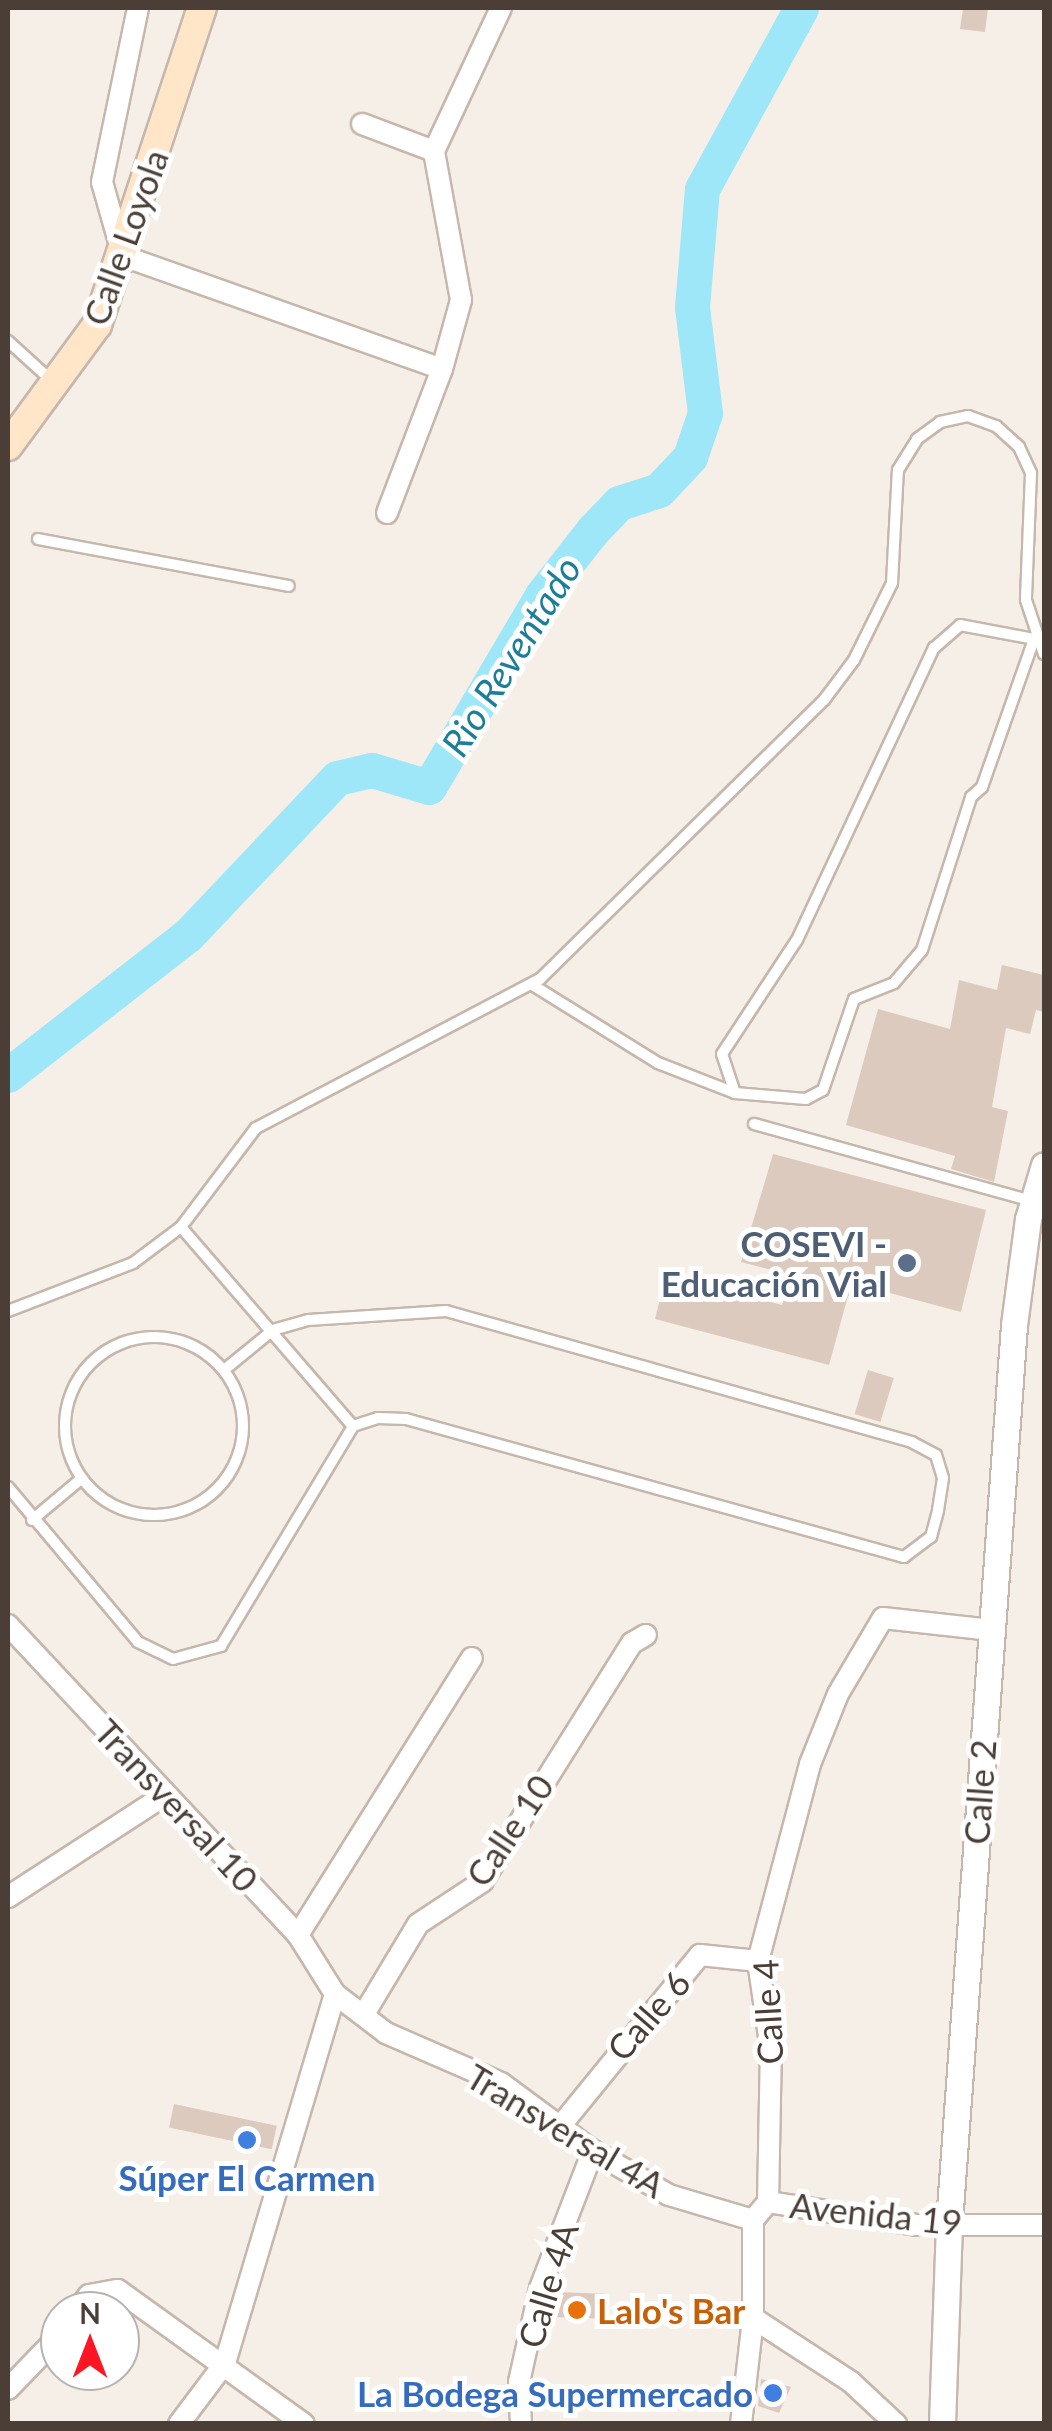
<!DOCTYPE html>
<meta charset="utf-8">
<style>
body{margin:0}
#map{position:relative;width:1052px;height:2431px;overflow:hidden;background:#f6efe8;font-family:Lato,sans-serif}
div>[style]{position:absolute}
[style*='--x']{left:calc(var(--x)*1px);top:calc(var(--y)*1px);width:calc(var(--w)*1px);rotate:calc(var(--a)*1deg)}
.river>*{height:35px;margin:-17.5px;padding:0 17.5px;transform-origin:17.5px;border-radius:17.5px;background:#9ee7f9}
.building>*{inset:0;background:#dccabf;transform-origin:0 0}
.roads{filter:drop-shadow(2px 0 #c6b7ac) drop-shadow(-2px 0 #c6b7ac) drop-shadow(0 2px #c6b7ac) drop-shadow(0 -2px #c6b7ac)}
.service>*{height:10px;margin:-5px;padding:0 5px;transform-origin:5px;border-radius:5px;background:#fff}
.service>.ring{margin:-5px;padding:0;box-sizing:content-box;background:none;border:10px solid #fff;border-radius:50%}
.minor>*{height:20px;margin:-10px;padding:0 10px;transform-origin:10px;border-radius:10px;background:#fff}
.tertiary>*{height:25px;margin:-12.5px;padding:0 12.5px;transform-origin:12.5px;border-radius:12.5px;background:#fff}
.secondary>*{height:28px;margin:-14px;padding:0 14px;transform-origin:14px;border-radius:14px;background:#ffe6c9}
.dots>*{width:28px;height:28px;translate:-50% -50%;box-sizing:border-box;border:5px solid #fff;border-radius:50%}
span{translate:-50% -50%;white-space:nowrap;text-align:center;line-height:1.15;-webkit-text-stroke:10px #fff;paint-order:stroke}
.street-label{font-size:35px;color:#4a3e36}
.service-label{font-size:35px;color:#4e5e75;font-weight:700}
.right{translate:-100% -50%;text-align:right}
.shop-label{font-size:35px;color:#366cbe;font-weight:700}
.food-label{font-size:35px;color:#c56008;font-weight:700}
.left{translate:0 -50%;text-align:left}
.water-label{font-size:38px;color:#1d7e97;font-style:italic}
.frame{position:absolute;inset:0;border:10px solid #4a3e36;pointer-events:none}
.north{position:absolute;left:40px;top:2291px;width:100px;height:100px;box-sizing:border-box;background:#fff;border:2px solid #b7b2af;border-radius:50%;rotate:0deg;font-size:28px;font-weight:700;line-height:40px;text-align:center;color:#4a3e36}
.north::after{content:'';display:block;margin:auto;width:35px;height:45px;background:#ff1625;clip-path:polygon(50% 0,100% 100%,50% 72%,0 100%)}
</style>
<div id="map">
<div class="river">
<div style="--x:8;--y:1075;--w:228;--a:-37.9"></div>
<div style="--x:188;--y:935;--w:216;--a:-46.5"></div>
<div style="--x:337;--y:778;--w:36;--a:-13"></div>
<div style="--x:372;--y:770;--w:59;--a:16.6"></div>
<div style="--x:429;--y:787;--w:223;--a:-59.5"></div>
<div style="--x:542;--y:595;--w:83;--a:-51.9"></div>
<div style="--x:593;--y:530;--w:37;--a:-46"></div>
<div style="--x:619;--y:503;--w:42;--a:-18"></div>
<div style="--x:659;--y:490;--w:45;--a:-46.8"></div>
<div style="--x:690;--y:457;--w:46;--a:-71.2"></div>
<div style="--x:705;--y:413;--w:107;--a:-97"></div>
<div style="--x:692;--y:307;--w:118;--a:-85.2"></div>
<div style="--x:702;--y:189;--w:206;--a:-61.3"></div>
</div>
<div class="building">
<div style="clip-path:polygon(963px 8px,988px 8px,985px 32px,960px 29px)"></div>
<div style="clip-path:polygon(1002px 965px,1044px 975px,1044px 1012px,1036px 1010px,1030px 1034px,1006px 1028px,992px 1107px,1008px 1111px,994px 1182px,951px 1169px,955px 1156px,846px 1125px,878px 1009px,950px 1029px,959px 980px,997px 990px)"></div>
<div style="clip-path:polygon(773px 1154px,986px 1210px,961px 1312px,871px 1288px,868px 1301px,848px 1296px,829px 1365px,655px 1319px,666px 1274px,782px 1305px,790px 1275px,741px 1262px)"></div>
<div style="left:868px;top:1370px;width:27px;height:46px;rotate:17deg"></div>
<div style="left:174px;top:2104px;width:105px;height:24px;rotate:12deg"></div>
<div style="left:553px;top:2292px;width:52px;height:25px;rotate:2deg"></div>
<div style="clip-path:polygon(761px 2379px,791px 2387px,779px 2413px,758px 2406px)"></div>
</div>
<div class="roads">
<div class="service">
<div style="--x:8;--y:341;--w:61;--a:42.3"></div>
<div style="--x:38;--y:539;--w:255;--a:10.6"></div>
<div style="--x:531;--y:984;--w:150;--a:31.9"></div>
<div style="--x:658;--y:1063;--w:83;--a:21.3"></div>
<div style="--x:735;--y:1093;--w:71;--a:4.8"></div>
<div style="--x:806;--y:1099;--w:19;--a:-28"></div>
<div style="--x:823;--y:1090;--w:96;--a:-71.2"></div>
<div style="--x:854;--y:999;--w:43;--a:-21.8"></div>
<div style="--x:894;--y:983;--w:43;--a:-49.7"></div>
<div style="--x:922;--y:950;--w:161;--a:-72.2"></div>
<div style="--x:971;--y:797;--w:15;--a:-42"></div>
<div style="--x:982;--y:787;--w:157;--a:-70.6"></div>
<div style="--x:735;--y:1093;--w:41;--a:-108.4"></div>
<div style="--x:722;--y:1054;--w:136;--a:-56.7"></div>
<div style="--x:797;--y:940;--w:323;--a:-64.9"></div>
<div style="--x:934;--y:648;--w:35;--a:-41"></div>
<div style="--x:960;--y:625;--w:75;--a:10.7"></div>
<div style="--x:754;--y:1124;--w:288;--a:15.5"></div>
<div style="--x:181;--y:1227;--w:263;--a:49.2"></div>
<div style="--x:8;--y:1311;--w:134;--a:-21"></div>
<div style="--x:133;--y:1263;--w:60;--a:-36.9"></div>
<div style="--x:181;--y:1227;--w:124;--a:-52.9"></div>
<div style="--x:256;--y:1128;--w:321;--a:-27.7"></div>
<div style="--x:540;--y:979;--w:398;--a:-44.5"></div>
<div style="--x:824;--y:700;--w:50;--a:-53.1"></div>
<div style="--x:854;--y:660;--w:86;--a:-63.7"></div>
<div style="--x:892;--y:583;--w:113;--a:-87"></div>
<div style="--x:898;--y:470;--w:36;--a:-58"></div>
<div style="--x:917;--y:439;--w:29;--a:-36"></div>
<div style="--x:940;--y:422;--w:29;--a:-12"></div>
<div style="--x:968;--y:416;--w:30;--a:20"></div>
<div style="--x:996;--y:426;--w:31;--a:42"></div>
<div style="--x:1019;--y:447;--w:29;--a:65"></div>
<div style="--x:1031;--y:473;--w:127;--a:92.3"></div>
<div style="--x:1026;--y:600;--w:57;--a:71.6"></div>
<div class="ring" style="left:65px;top:1337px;width:168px;height:168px"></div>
<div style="--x:8;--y:1487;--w:202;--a:50"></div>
<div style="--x:138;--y:1642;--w:39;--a:26"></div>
<div style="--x:173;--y:1659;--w:50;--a:-15.2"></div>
<div style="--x:221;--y:1646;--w:257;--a:-59"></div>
<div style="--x:353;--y:1426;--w:26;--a:-18"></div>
<div style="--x:378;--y:1418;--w:28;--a:2"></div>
<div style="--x:406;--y:1419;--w:517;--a:15.49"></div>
<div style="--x:904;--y:1557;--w:34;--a:-37"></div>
<div style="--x:931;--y:1537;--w:28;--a:-75"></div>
<div style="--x:938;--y:1510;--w:32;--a:-81"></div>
<div style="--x:943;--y:1478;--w:24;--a:-107"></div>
<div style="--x:936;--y:1455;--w:27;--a:-152"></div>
<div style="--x:912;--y:1442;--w:484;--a:-164.3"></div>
<div style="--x:446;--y:1311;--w:138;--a:176.3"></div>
<div style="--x:308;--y:1320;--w:36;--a:164"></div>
<div style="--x:273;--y:1330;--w:63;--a:140.8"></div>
<div style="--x:32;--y:1520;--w:64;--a:-39.9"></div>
</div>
<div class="minor">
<div style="--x:138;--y:8;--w:178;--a:101.7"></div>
<div style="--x:102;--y:182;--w:77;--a:74.2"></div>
<div style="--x:123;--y:256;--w:338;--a:19.5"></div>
<div style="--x:362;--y:124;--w:77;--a:20.6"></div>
<div style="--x:387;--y:513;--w:154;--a:-69.1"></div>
<div style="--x:442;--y:369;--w:72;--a:-74.6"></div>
<div style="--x:461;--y:300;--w:151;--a:-100.3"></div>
<div style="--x:434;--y:151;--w:158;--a:-64.9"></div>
<div style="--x:8;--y:1625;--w:424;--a:46.9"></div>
<div style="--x:298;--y:1935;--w:70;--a:57.9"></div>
<div style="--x:335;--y:1994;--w:64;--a:37.4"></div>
<div style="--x:386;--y:2033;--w:125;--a:23.5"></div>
<div style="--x:501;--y:2083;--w:114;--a:36.5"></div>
<div style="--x:593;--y:2151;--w:88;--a:30.1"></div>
<div style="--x:669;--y:2195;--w:88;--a:16.6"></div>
<div style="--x:8;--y:1897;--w:187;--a:-33"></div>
<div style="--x:298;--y:1935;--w:327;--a:-57.9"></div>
<div style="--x:364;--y:2014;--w:105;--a:-59"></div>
<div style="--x:418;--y:1924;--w:77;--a:-33.3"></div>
<div style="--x:482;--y:1882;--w:282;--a:-57.9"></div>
<div style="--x:632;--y:1643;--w:16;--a:-30"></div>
<div style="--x:562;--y:2124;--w:218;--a:-50.8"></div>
<div style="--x:700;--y:1955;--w:58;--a:5.9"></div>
<div style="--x:768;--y:2202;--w:150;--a:8.8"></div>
<div style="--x:916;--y:2225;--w:128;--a:0"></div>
<div style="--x:77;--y:2311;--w:20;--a:-53"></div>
<div style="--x:89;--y:2295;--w:29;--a:-10"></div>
<div style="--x:118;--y:2290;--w:229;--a:35.8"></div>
<div style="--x:753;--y:2318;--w:117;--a:33.1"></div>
<div style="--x:851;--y:2382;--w:62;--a:43"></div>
<div style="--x:8;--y:2389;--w:75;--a:-46.1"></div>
<div style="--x:179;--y:2424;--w:76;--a:-53"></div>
<div style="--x:225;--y:2363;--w:385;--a:-73.4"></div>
<div style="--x:521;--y:2424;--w:42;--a:-92.7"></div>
<div style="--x:519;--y:2382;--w:96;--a:-77.4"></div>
<div style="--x:540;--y:2288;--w:147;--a:-68.9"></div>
<div style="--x:741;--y:2424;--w:107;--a:-83.5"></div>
<div style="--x:753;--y:2318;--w:98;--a:-90"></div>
<div style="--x:753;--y:2220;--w:23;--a:-50"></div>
<div style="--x:768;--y:2202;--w:152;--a:-88.9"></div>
<div style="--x:771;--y:2050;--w:90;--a:-98.3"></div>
<div style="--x:758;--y:1961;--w:204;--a:-75.2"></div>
<div style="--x:810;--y:1764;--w:75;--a:-68.2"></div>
<div style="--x:838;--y:1694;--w:88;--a:-59.4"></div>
<div style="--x:883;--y:1618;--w:109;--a:6.3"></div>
</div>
<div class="tertiary">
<div style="--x:942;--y:2424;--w:201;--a:-88"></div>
<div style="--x:949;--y:2223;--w:900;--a:-85.86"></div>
<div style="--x:1014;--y:1325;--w:107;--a:-82.5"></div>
<div style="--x:1028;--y:1219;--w:56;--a:-73.5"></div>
</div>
<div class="secondary">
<div style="--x:8;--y:446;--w:150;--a:-53.7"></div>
<div style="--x:97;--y:325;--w:334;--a:-71.7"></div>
</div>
</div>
<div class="dots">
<div style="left:907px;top:1263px;background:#5c6f8a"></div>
<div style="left:247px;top:2140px;background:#3f7fe0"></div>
<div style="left:577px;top:2310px;background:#e8710a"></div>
<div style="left:773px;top:2393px;background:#3f7fe0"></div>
</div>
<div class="street-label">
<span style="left:125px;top:237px;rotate:-70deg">Calle Loyola</span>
<span style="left:979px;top:1792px;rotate:-86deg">Calle 2</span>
<span style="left:177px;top:1805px;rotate:47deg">Transversal 10</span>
<span style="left:509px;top:1830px;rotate:-56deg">Calle 10</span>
<span style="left:767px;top:2012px;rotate:-93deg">Calle 4</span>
<span style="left:648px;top:2015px;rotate:-49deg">Calle 6</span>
<span style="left:566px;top:2130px;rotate:31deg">Transversal 4A</span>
<span style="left:876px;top:2213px;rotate:6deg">Avenida 19</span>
<span style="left:547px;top:2285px;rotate:-73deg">Calle 4A</span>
</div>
<div class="service-label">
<span class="right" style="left:887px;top:1263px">COSEVI -<br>Educación Vial</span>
</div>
<div class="shop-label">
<span style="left:247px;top:2177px">Súper El Carmen</span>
<span class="right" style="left:753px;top:2393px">La Bodega Supermercado</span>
</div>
<div class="food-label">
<span class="left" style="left:597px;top:2310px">Lalo's Bar</span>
</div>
<div class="water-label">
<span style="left:511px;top:656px;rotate:-58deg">Rio Reventado</span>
</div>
<div class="frame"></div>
<div class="north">N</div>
</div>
